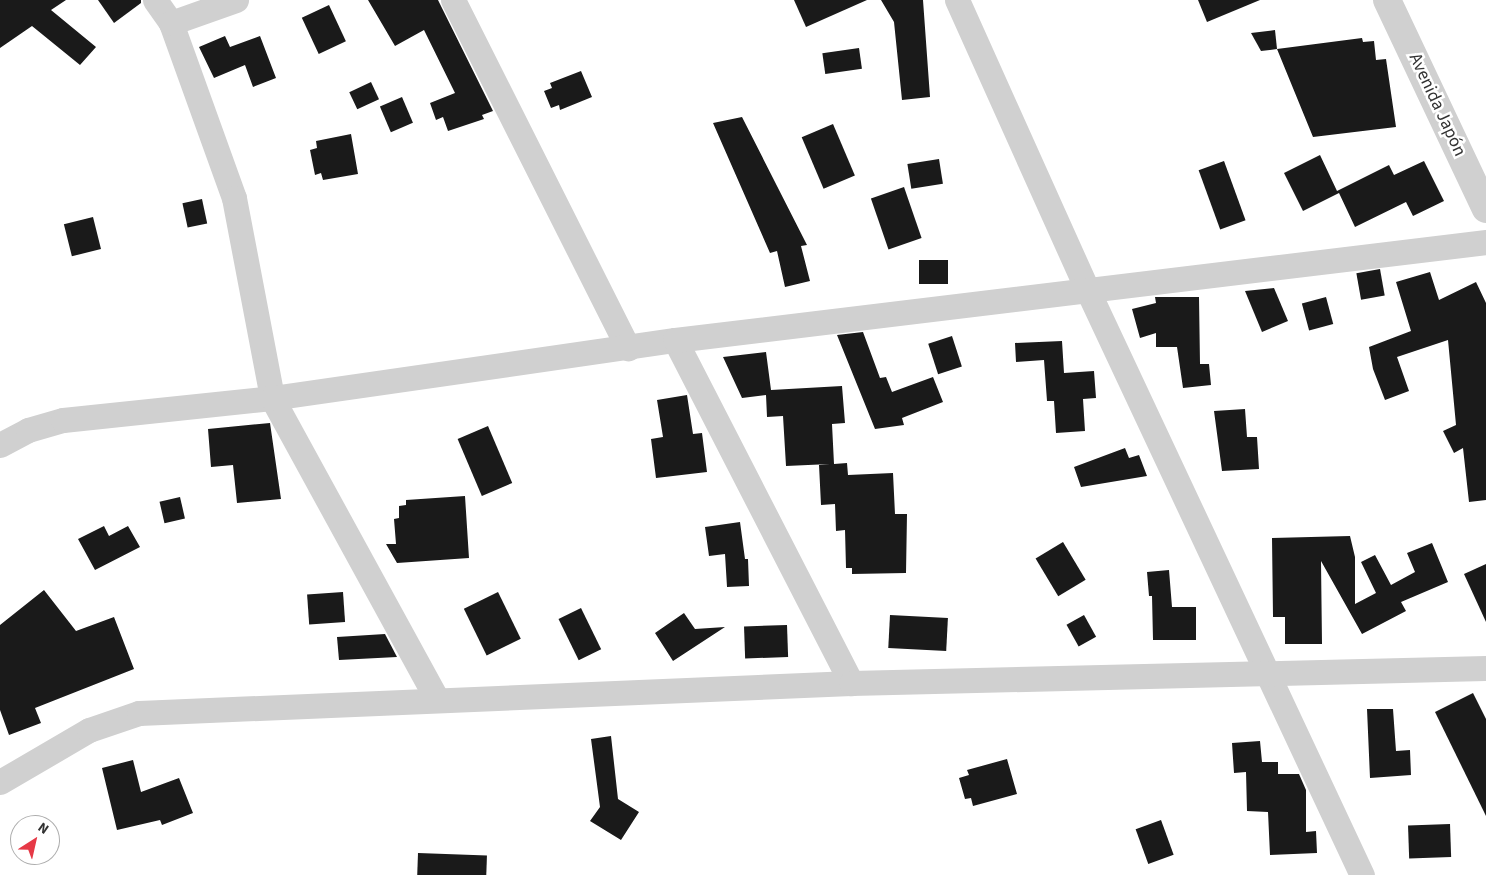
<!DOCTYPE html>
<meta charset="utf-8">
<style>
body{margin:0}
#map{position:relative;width:1486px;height:875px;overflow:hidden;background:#fff;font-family:"Source Sans 3",sans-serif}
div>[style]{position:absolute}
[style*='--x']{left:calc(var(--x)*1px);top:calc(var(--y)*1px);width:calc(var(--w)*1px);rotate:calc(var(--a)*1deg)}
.building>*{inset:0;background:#1a1a1a;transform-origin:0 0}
.minor>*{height:25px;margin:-12.5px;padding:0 12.5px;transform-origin:12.5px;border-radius:12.5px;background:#d0d0d0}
.tertiary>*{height:28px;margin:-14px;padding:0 14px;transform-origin:14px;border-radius:14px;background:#d0d0d0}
span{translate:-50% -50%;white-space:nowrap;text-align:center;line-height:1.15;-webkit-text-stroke:5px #fff;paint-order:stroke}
.street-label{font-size:18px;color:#333}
.north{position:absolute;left:10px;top:815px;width:50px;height:50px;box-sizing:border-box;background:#fff;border:1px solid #adadad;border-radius:50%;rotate:35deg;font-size:14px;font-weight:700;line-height:20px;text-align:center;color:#333}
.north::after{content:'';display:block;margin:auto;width:18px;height:22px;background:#e63946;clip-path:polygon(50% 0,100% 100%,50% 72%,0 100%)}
</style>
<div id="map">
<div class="building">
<div style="clip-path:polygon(0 0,66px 0,51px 10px,96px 47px,80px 65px,32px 26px,0 48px)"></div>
<div style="clip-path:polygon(98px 0,141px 0,141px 3px,114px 23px)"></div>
<div style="clip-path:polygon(368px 0,438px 0,493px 111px,482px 115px,484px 119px,448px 131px,443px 117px,436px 120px,430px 103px,455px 93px,424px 30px,395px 46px)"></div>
<div style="clip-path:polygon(794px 0,867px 0,806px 27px)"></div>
<div style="clip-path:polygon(881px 0,923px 0,930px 97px,902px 100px,894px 22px)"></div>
<div style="clip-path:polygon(1198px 0,1260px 0,1207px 22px)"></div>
<div style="left:329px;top:5px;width:40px;height:30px;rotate:65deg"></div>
<div style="clip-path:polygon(1275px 30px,1277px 49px,1261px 51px,1251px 33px)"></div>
<div style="clip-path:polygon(225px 36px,230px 47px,260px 36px,276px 78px,253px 87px,245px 65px,214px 78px,199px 47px)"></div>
<div style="clip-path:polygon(1362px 38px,1363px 42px,1374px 41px,1376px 60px,1386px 59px,1396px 127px,1313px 137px,1277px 49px)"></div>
<div style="left:859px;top:48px;width:21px;height:37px;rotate:82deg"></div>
<div style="clip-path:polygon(581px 71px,592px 97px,560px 110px,559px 105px,551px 108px,544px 91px,552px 88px,550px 83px)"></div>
<div style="left:371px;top:82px;width:19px;height:24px;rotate:65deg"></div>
<div style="left:402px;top:97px;width:28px;height:24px;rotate:67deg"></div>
<div style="clip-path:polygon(742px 117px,807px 245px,801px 246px,810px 281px,785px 287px,777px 251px,770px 253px,713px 123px)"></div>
<div style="left:833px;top:124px;width:56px;height:34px;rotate:67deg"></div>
<div style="clip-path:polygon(351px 134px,358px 174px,323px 180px,321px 173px,315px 175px,310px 150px,317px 148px,316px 141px)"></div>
<div style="clip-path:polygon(1320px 155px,1337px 191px,1389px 165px,1394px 175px,1424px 161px,1444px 201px,1413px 216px,1406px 202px,1355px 227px,1339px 193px,1303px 211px,1284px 173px)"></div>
<div style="left:939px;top:159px;width:25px;height:32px;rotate:81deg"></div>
<div style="left:1224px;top:161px;width:63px;height:27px;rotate:70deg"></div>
<div style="left:904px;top:187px;width:54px;height:35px;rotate:71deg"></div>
<div style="left:202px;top:199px;width:25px;height:20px;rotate:78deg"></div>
<div style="left:93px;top:217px;width:33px;height:30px;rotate:76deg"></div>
<div style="left:919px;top:260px;width:29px;height:24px"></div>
<div style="left:1380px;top:269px;width:27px;height:24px;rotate:80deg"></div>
<div style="clip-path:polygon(1430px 272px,1439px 300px,1476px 282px,1486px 303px,1486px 500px,1469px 502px,1463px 448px,1454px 453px,1443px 431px,1456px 425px,1448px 340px,1397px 357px,1409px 391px,1385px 400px,1373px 369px,1369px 347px,1411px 331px,1396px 282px)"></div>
<div style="clip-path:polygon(1274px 288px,1288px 321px,1262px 332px,1245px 291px)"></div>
<div style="clip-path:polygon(1155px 297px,1199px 297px,1200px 364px,1209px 364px,1211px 385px,1183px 388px,1177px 347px,1156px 347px,1156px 333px,1140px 338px,1132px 309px,1156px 303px)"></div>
<div style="left:1326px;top:297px;width:28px;height:25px;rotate:75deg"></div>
<div style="clip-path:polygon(863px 332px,880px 378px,886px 377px,892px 392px,933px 377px,943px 402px,902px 418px,904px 425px,875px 429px,837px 335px)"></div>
<div style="left:952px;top:336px;width:32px;height:25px;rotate:72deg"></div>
<div style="clip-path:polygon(1062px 341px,1064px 373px,1094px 371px,1096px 398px,1083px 399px,1085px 431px,1056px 433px,1054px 401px,1047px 401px,1044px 360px,1016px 362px,1015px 343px)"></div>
<div style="clip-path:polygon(766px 352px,771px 390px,842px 386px,845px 423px,832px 424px,834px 464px,847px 463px,848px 475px,893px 473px,895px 514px,907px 514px,906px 573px,852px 574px,852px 568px,846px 568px,845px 530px,836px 531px,835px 504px,821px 505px,819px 465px,830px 464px,786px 466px,783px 416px,767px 417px,766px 395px,742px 398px,723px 357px)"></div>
<div style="clip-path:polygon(687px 395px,693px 434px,702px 433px,707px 472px,656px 478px,651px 439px,663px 437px,657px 400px)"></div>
<div style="clip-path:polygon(1245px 409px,1247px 437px,1257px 437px,1259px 469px,1222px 471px,1214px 411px)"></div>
<div style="clip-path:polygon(270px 423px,281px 499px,237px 503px,233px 465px,211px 467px,208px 429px)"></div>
<div style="left:488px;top:426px;width:62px;height:33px;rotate:67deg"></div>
<div style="clip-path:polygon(1125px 448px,1129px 458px,1139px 455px,1147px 476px,1081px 487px,1074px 467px)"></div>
<div style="clip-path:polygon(465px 496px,469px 558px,397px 563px,386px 544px,396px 544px,394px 519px,399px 518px,399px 506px,406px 505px,406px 500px)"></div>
<div style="left:180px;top:497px;width:22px;height:21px;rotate:77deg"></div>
<div style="clip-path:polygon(740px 522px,745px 559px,748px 559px,749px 586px,727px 587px,725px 554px,709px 556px,705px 527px)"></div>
<div style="clip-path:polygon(104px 526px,109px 536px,128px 526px,140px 547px,95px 570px,78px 539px)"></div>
<div style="clip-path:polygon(1350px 536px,1355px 557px,1355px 604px,1376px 593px,1361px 562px,1375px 555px,1391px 585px,1415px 572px,1407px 553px,1432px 543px,1448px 582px,1401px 602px,1406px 611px,1362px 634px,1321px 561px,1322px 644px,1285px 644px,1285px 617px,1273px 617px,1272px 538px)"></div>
<div style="left:1063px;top:542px;width:44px;height:32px;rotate:59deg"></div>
<div style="clip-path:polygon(1486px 564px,1486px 622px,1464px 574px)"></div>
<div style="clip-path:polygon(1169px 570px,1172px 607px,1196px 607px,1196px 640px,1153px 640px,1152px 596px,1149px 596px,1147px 572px)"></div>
<div style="clip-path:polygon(44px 590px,76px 631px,114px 617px,134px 669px,35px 708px,41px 723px,9px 735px,0 710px,0 625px)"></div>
<div style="left:343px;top:592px;width:30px;height:36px;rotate:86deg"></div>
<div style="left:498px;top:592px;width:52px;height:38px;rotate:64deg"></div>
<div style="left:581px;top:608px;width:46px;height:25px;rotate:64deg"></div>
<div style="clip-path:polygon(684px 613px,695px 629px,725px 627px,673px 661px,655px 633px)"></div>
<div style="left:890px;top:615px;width:58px;height:33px;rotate:3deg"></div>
<div style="left:1084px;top:615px;width:25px;height:20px;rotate:61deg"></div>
<div style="left:787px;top:625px;width:32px;height:43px;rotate:88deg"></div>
<div style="clip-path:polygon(385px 634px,397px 657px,339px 660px,337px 637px)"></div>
<div style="clip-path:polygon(1473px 693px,1486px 719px,1486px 816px,1435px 712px)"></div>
<div style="clip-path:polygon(1367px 709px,1393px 709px,1396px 751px,1410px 750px,1411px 775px,1370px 778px)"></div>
<div style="clip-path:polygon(611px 736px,618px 799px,639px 812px,621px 840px,590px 821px,600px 807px,591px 739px)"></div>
<div style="clip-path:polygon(1260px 741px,1262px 762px,1278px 762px,1278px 774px,1299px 774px,1306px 790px,1306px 832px,1316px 831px,1317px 853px,1270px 855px,1268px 812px,1247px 811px,1246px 772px,1234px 773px,1232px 743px)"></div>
<div style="clip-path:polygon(1007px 759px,1017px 794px,973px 806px,971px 798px,965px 799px,959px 778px,969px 775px,967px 770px)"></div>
<div style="clip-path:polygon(133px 760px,141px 792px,179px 778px,193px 813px,162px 825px,160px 820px,117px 830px,102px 768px)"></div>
<div style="left:1161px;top:820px;width:37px;height:27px;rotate:70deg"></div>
<div style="left:1450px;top:824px;width:33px;height:42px;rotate:88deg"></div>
<div style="left:418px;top:853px;width:69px;height:22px;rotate:2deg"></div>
</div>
<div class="minor">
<div style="--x:155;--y:0;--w:28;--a:55"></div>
<div style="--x:171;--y:23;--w:186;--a:70.2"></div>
<div style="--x:234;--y:198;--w:204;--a:79.2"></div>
<div style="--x:272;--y:398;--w:342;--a:61.3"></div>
<div style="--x:453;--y:0;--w:390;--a:63.3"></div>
<div style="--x:957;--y:0;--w:319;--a:65.8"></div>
<div style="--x:1088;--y:291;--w:645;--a:64.87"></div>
<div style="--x:171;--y:23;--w:69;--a:-19.5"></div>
<div style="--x:675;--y:340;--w:386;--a:62.8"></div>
<div style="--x:0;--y:445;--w:32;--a:-28"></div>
<div style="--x:28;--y:430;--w:36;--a:-16"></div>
<div style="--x:63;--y:420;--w:210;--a:-6"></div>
<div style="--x:272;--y:398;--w:407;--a:-8.2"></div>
<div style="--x:675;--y:340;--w:817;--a:-6.89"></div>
<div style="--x:0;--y:782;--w:103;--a:-30.3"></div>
<div style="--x:89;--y:730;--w:53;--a:-18.8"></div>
<div style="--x:139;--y:713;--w:713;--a:-2.41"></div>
<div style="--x:851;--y:683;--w:635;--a:-1.35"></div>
</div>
<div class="tertiary">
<div style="--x:1387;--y:0;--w:231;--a:64.7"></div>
</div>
<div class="street-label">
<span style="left:1437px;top:105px;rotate:65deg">Avenida Japón</span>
</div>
<div class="north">N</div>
</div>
